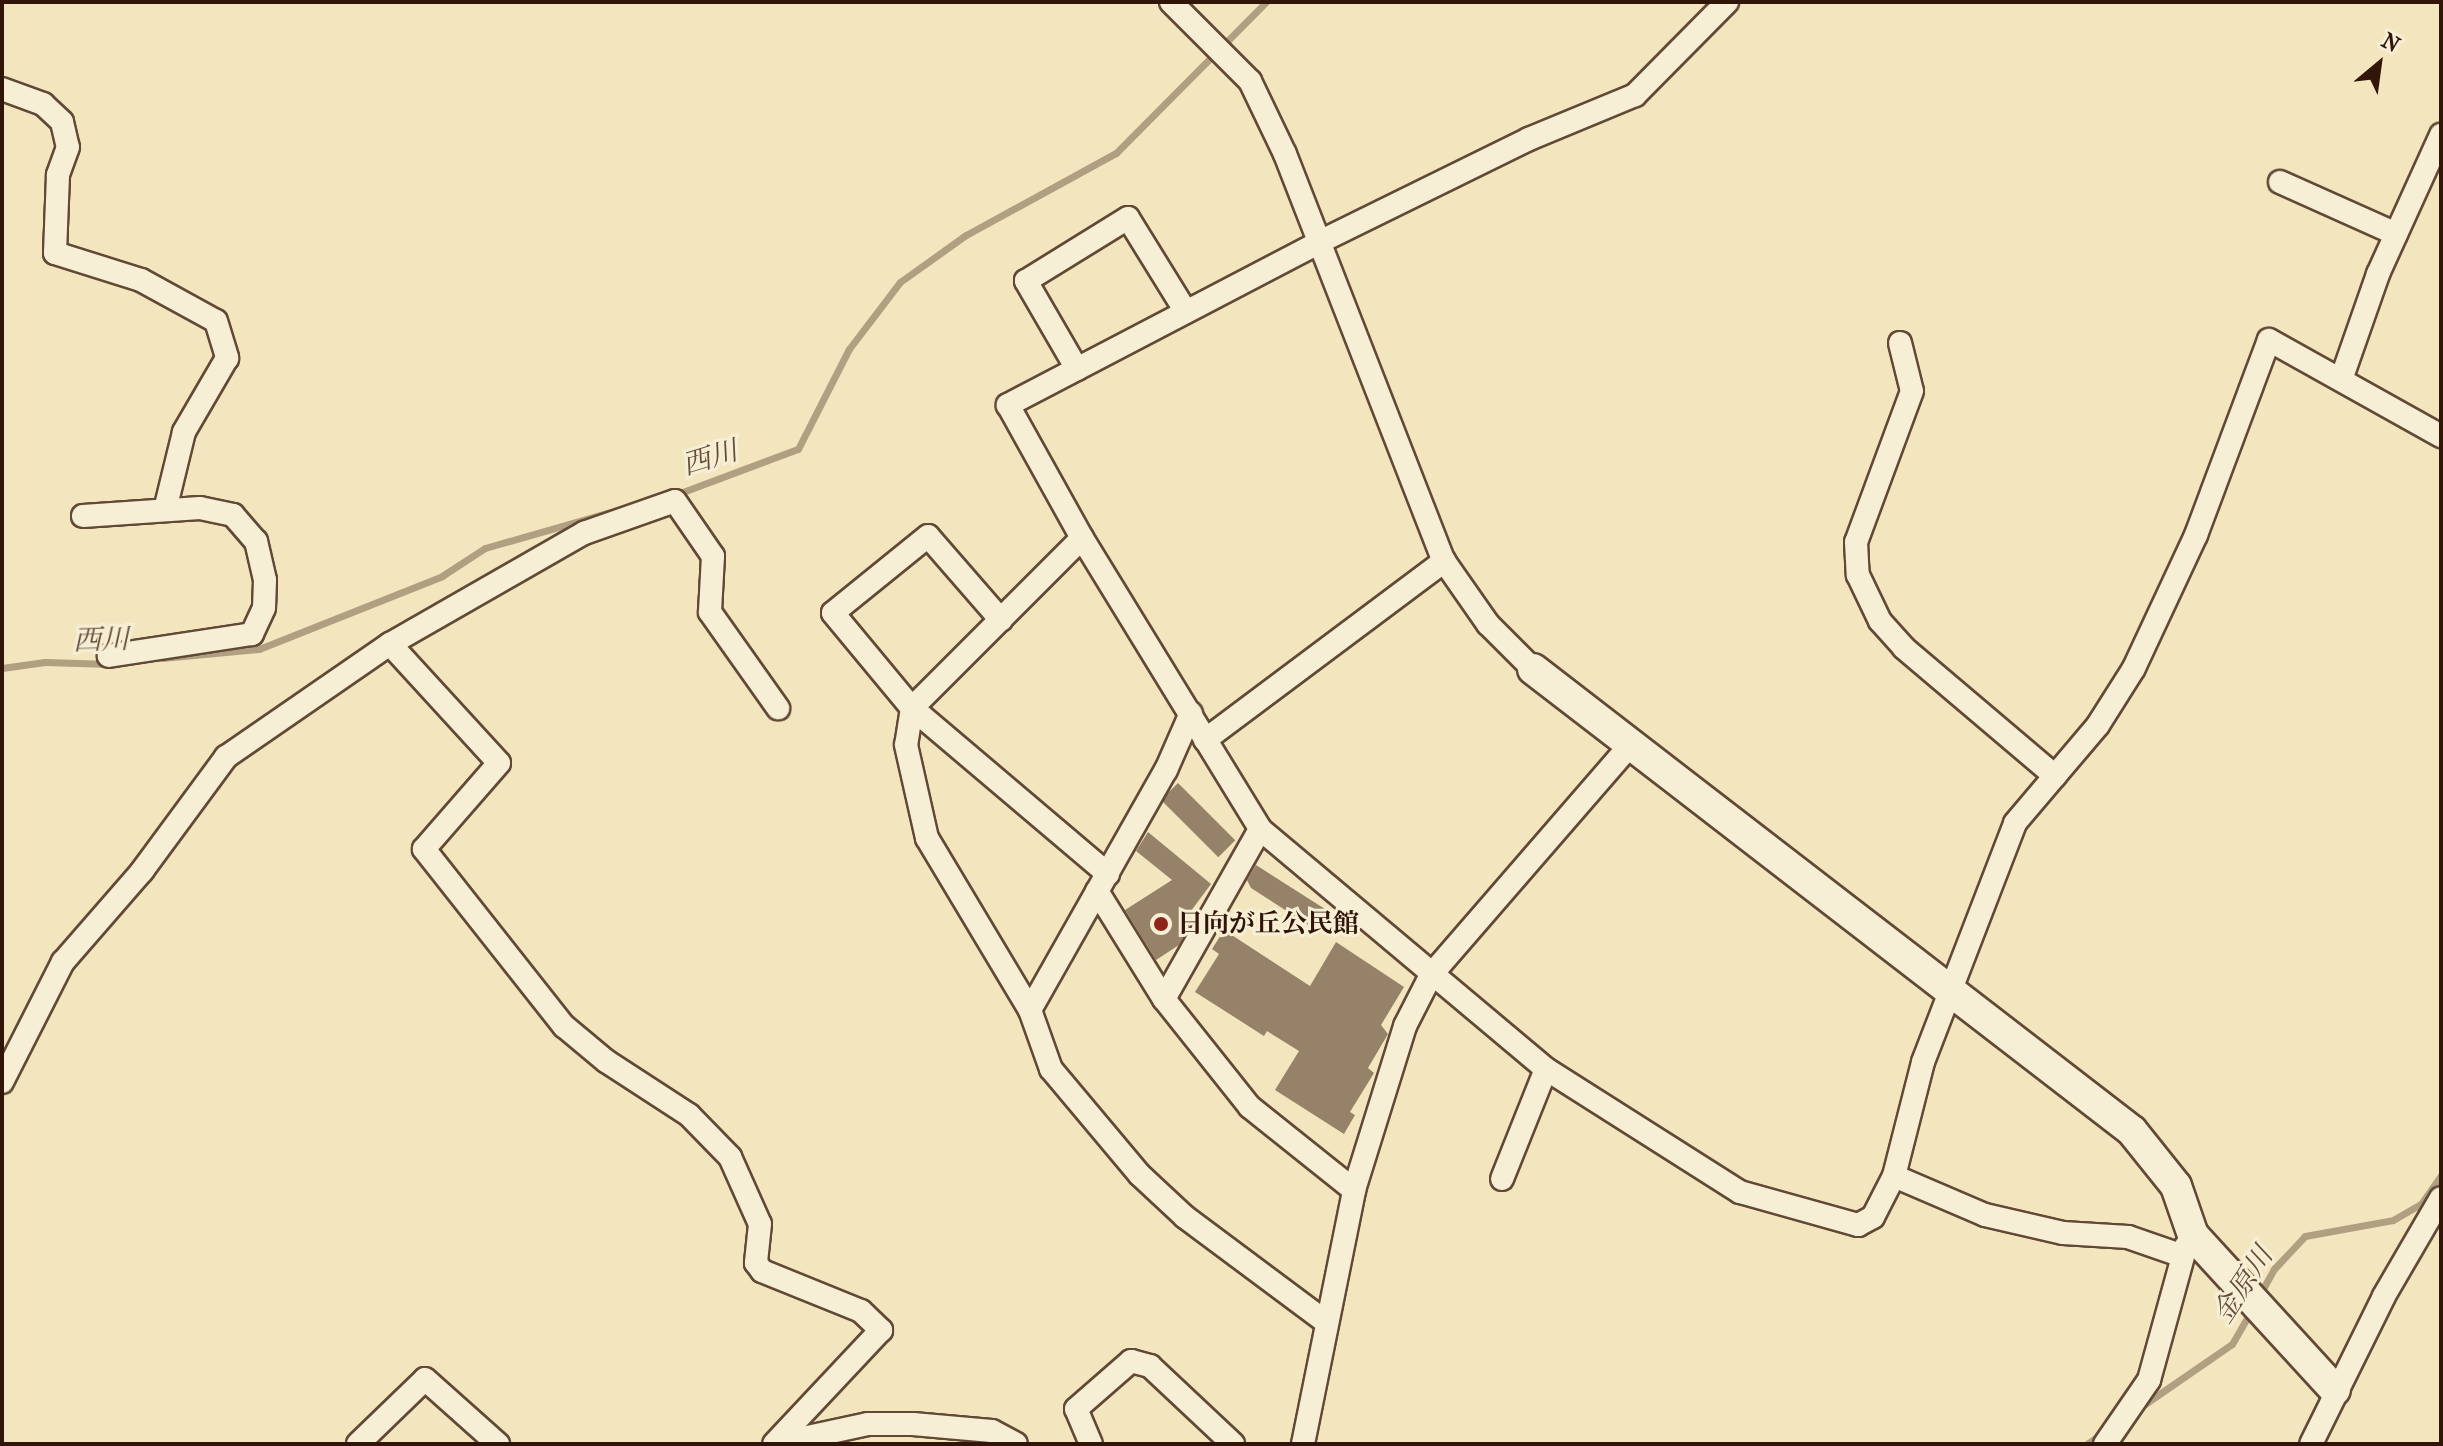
<!DOCTYPE html>
<meta charset="utf-8">
<style>
body{margin:0}
#map{position:relative;width:2443px;height:1446px;overflow:hidden;background:#f3e6bf;font-family:"IM FELL French Canon","Noto Serif JP",serif}
div>[style]{position:absolute}
[style*='--x']{left:calc(var(--x)*1px);top:calc(var(--y)*1px);width:calc(var(--w)*1px);rotate:calc(var(--a)*1deg)}
.stream>*{height:7px;margin:-3.5px;padding:0 3.5px;transform-origin:3.5px;border-radius:3.5px;background:#b19f81}
.building>*{inset:0;background:#968268;transform-origin:0 0}
.roads{filter:drop-shadow(2px 0 #624936) drop-shadow(-2px 0 #624936) drop-shadow(0 2px #624936) drop-shadow(0 -2px #624936)}
.street>*{height:22px;margin:-11px;padding:0 11px;transform-origin:11px;border-radius:11px;background:#f7efd5}
.secondary>*{height:30px;margin:-15px;padding:0 15px;transform-origin:15px;border-radius:15px;background:#f7efd5}
.dots>*{width:22px;height:22px;translate:-50% -50%;box-sizing:border-box;border:4px solid #f7efd5;border-radius:50%}
span{translate:-50% -50%;white-space:nowrap;text-align:center;line-height:1.15;-webkit-text-stroke:6px #f7efd5;paint-order:stroke}
.poi-label{font-size:26px;color:#311509;font-weight:700}
.left{translate:0 -50%;text-align:left}
.water-label{font-size:28px;color:#644c39;font-style:italic}
.frame{position:absolute;inset:0;border:4px solid #311509;pointer-events:none}
.north{position:absolute;left:2339px;top:24px;width:80px;height:80px;-webkit-text-stroke:6px #f7efd5;paint-order:stroke;rotate:29deg;font-size:22px;font-weight:700;line-height:32px;text-align:center;color:#311509}
.north::after{content:'';display:block;margin:auto;width:28px;height:36px;background:#311509;clip-path:polygon(50% 0,100% 100%,50% 72%,0 100%)}
</style>
<div id="map">
<div class="stream">
<div style="--x:672;--y:496;--w:134;--a:-20.5"></div>
<div style="--x:798;--y:449;--w:112;--a:-63"></div>
<div style="--x:849;--y:349;--w:84;--a:-52.7"></div>
<div style="--x:900;--y:282;--w:81;--a:-35.5"></div>
<div style="--x:966;--y:235;--w:171;--a:-28.7"></div>
<div style="--x:1116;--y:153;--w:213;--a:-45.2"></div>
<div style="--x:162;--y:658;--w:97;--a:-5.3"></div>
<div style="--x:259;--y:649;--w:197;--a:-21.7"></div>
<div style="--x:442;--y:576;--w:51;--a:-33.1"></div>
<div style="--x:485;--y:548;--w:141;--a:-16"></div>
<div style="--x:2;--y:668;--w:43;--a:-7.9"></div>
<div style="--x:45;--y:662;--w:65;--a:1.8"></div>
<div style="--x:2259;--y:1296;--w:31;--a:-61"></div>
<div style="--x:2274;--y:1269;--w:45;--a:-46.8"></div>
<div style="--x:2305;--y:1236;--w:89;--a:-10.3"></div>
<div style="--x:2393;--y:1220;--w:32;--a:-30"></div>
<div style="--x:2421;--y:1204;--w:35;--a:-55"></div>
<div style="--x:2142;--y:1406;--w:109;--a:-34.6"></div>
<div style="--x:2232;--y:1344;--w:38;--a:-60"></div>
<div style="--x:2087;--y:1444;--w:18;--a:-34"></div>
</div>
<div class="building">
<div style="left:1178px;top:783px;width:81px;height:24px;rotate:45deg"></div>
<div style="clip-path:polygon(1148px 832px,1211px 884px,1185px 919px,1189px 926px,1179px 945px,1156px 960px,1125px 910px,1172px 880px,1136px 851px)"></div>
<div style="clip-path:polygon(1256px 865px,1325px 909px,1313px 928px,1251px 888px,1247px 880px)"></div>
<div style="clip-path:polygon(1224px 930px,1310px 986px,1336px 942px,1404px 987px,1381px 1025px,1388px 1034px,1368px 1068px,1374px 1073px,1350px 1112px,1355px 1115px,1344px 1134px,1275px 1090px,1299px 1051px,1267px 1031px,1264px 1036px,1195px 992px,1219px 954px,1212px 949px)"></div>
</div>
<div class="roads">
<div class="street">
<div style="--x:1171;--y:2;--w:112;--a:45"></div>
<div style="--x:1250;--y:81;--w:81;--a:64.4"></div>
<div style="--x:1285;--y:154;--w:437;--a:68.7"></div>
<div style="--x:1444;--y:561;--w:77;--a:55.1"></div>
<div style="--x:1488;--y:624;--w:64;--a:45"></div>
<div style="--x:1727;--y:2;--w:131;--a:134.7"></div>
<div style="--x:1635;--y:95;--w:115;--a:157.5"></div>
<div style="--x:1529;--y:139;--w:237;--a:153.8"></div>
<div style="--x:1316;--y:244;--w:348;--a:152.4"></div>
<div style="--x:1008;--y:405;--w:152;--a:60.9"></div>
<div style="--x:1082;--y:538;--w:341;--a:58.5"></div>
<div style="--x:1260;--y:829;--w:373;--a:40"></div>
<div style="--x:1546;--y:1069;--w:230;--a:32.4"></div>
<div style="--x:1740;--y:1192;--w:123;--a:15.6"></div>
<div style="--x:1858;--y:1225;--w:17;--a:-28"></div>
<div style="--x:1873;--y:1217;--w:46;--a:-62.9"></div>
<div style="--x:2;--y:89;--w:44;--a:20.1"></div>
<div style="--x:43;--y:104;--w:26;--a:43"></div>
<div style="--x:62;--y:122;--w:26;--a:77"></div>
<div style="--x:68;--y:147;--w:30;--a:110"></div>
<div style="--x:58;--y:175;--w:78;--a:92.2"></div>
<div style="--x:55;--y:253;--w:90;--a:17.4"></div>
<div style="--x:141;--y:280;--w:85;--a:28.7"></div>
<div style="--x:216;--y:321;--w:39;--a:73"></div>
<div style="--x:227;--y:358;--w:86;--a:120.2"></div>
<div style="--x:184;--y:432;--w:80;--a:103.7"></div>
<div style="--x:2280;--y:182;--w:127;--a:24.1"></div>
<div style="--x:1900;--y:343;--w:49;--a:76"></div>
<div style="--x:1912;--y:391;--w:161;--a:110.3"></div>
<div style="--x:1856;--y:542;--w:33;--a:87"></div>
<div style="--x:1858;--y:575;--w:51;--a:64.4"></div>
<div style="--x:1880;--y:621;--w:36;--a:48"></div>
<div style="--x:1904;--y:648;--w:198;--a:40.3"></div>
<div style="--x:1077;--y:369;--w:102;--a:-120.1"></div>
<div style="--x:1026;--y:281;--w:120;--a:-31.7"></div>
<div style="--x:1128;--y:218;--w:110;--a:58.3"></div>
<div style="--x:2342;--y:377;--w:109;--a:-70.7"></div>
<div style="--x:2378;--y:274;--w:153;--a:-65.6"></div>
<div style="--x:83;--y:516;--w:117;--a:-3.9"></div>
<div style="--x:200;--y:508;--w:34;--a:12"></div>
<div style="--x:233;--y:515;--w:35;--a:49"></div>
<div style="--x:256;--y:541;--w:40;--a:77"></div>
<div style="--x:265;--y:580;--w:28;--a:92"></div>
<div style="--x:264;--y:608;--w:29;--a:115"></div>
<div style="--x:252;--y:634;--w:145;--a:171.3"></div>
<div style="--x:1082;--y:538;--w:240;--a:135"></div>
<div style="--x:912;--y:708;--w:37;--a:99"></div>
<div style="--x:906;--y:745;--w:95;--a:77.3"></div>
<div style="--x:927;--y:838;--w:200;--a:59.1"></div>
<div style="--x:1030;--y:1010;--w:63;--a:70.4"></div>
<div style="--x:1051;--y:1069;--w:138;--a:50"></div>
<div style="--x:1140;--y:1175;--w:62;--a:43"></div>
<div style="--x:1185;--y:1217;--w:176;--a:36.7"></div>
<div style="--x:1001;--y:620;--w:111;--a:-131"></div>
<div style="--x:928;--y:536;--w:122;--a:141"></div>
<div style="--x:833;--y:613;--w:124;--a:50.3"></div>
<div style="--x:912;--y:708;--w:257;--a:40.3"></div>
<div style="--x:390;--y:644;--w:161;--a:47.5"></div>
<div style="--x:499;--y:763;--w:114;--a:131.1"></div>
<div style="--x:424;--y:849;--w:226;--a:51.7"></div>
<div style="--x:564;--y:1026;--w:55;--a:39.8"></div>
<div style="--x:606;--y:1061;--w:99;--a:33"></div>
<div style="--x:689;--y:1115;--w:59;--a:45.7"></div>
<div style="--x:730;--y:1157;--w:73;--a:65.9"></div>
<div style="--x:760;--y:1224;--w:39;--a:96"></div>
<div style="--x:756;--y:1263;--w:10;--a:53"></div>
<div style="--x:762;--y:1271;--w:107;--a:22"></div>
<div style="--x:861;--y:1311;--w:28;--a:44"></div>
<div style="--x:881;--y:1330;--w:156;--a:133.2"></div>
<div style="--x:1205;--y:740;--w:299;--a:-36.8"></div>
<div style="--x:1097;--y:891;--w:127;--a:58.2"></div>
<div style="--x:1164;--y:999;--w:138;--a:51.5"></div>
<div style="--x:1250;--y:1107;--w:133;--a:38.6"></div>
<div style="--x:1164;--y:999;--w:195;--a:-60.5"></div>
<div style="--x:1030;--y:1010;--w:276;--a:-60.5"></div>
<div style="--x:1166;--y:770;--w:62;--a:-66.3"></div>
<div style="--x:2;--y:1082;--w:135;--a:-63.1"></div>
<div style="--x:63;--y:962;--w:121;--a:-49"></div>
<div style="--x:142;--y:871;--w:142;--a:-53.6"></div>
<div style="--x:226;--y:757;--w:199;--a:-34.6"></div>
<div style="--x:390;--y:644;--w:224;--a:-29.8"></div>
<div style="--x:584;--y:533;--w:96;--a:-19.4"></div>
<div style="--x:675;--y:501;--w:67;--a:55.4"></div>
<div style="--x:713;--y:556;--w:56;--a:93.1"></div>
<div style="--x:710;--y:612;--w:118;--a:54.7"></div>
<div style="--x:1502;--y:1179;--w:118;--a:-68.2"></div>
<div style="--x:2180;--y:1255;--w:55;--a:-160.9"></div>
<div style="--x:2128;--y:1237;--w:65;--a:-176.5"></div>
<div style="--x:2063;--y:1233;--w:80;--a:-167"></div>
<div style="--x:1985;--y:1215;--w:99;--a:-156.8"></div>
<div style="--x:1894;--y:1176;--w:118;--a:-75.7"></div>
<div style="--x:1923;--y:1062;--w:256;--a:-68.9"></div>
<div style="--x:2015;--y:823;--w:128;--a:-49.7"></div>
<div style="--x:2098;--y:725;--w:67;--a:-57.7"></div>
<div style="--x:2134;--y:668;--w:147;--a:-65"></div>
<div style="--x:2196;--y:535;--w:208;--a:-69.5"></div>
<div style="--x:2269;--y:340;--w:197;--a:29.2"></div>
<div style="--x:358;--y:1444;--w:93;--a:-44.1"></div>
<div style="--x:425;--y:1379;--w:98;--a:41.7"></div>
<div style="--x:775;--y:1444;--w:95;--a:-12.1"></div>
<div style="--x:868;--y:1424;--w:45;--a:0"></div>
<div style="--x:913;--y:1424;--w:79;--a:5.1"></div>
<div style="--x:992;--y:1431;--w:27;--a:28"></div>
<div style="--x:1091;--y:1444;--w:38;--a:-113"></div>
<div style="--x:1076;--y:1409;--w:73;--a:-41.1"></div>
<div style="--x:1131;--y:1361;--w:20;--a:15"></div>
<div style="--x:1150;--y:1366;--w:114;--a:43.2"></div>
<div style="--x:1303;--y:1444;--w:259;--a:-78.6"></div>
<div style="--x:1354;--y:1190;--w:172;--a:-72.7"></div>
<div style="--x:1405;--y:1026;--w:57;--a:-63"></div>
<div style="--x:1431;--y:975;--w:307;--a:-49.1"></div>
<div style="--x:2105;--y:1444;--w:78;--a:-55.5"></div>
<div style="--x:2149;--y:1380;--w:139;--a:-74.6"></div>
<div style="--x:2311;--y:1444;--w:165;--a:-63.7"></div>
<div style="--x:2384;--y:1296;--w:113;--a:-59.8"></div>
</div>
<div class="secondary">
<div style="--x:1533;--y:669;--w:756;--a:37.64"></div>
<div style="--x:2132;--y:1131;--w:70;--a:51.3"></div>
<div style="--x:2176;--y:1186;--w:52;--a:70.9"></div>
<div style="--x:2193;--y:1235;--w:210;--a:47.5"></div>
</div>
</div>
<div class="dots">
<div style="left:1161px;top:924px;background:#8f2418"></div>
</div>
<div class="poi-label">
<span class="left" style="left:1177px;top:924px">日向が丘公民館</span>
</div>
<div class="water-label">
<span style="left:710px;top:458px;rotate:-17deg">西川</span>
<span style="left:101px;top:640px;rotate:-2deg">西川</span>
<span style="left:2243px;top:1285px;rotate:-57deg">金原川</span>
</div>
<div class="frame"></div>
<div class="north">N</div>
</div>
